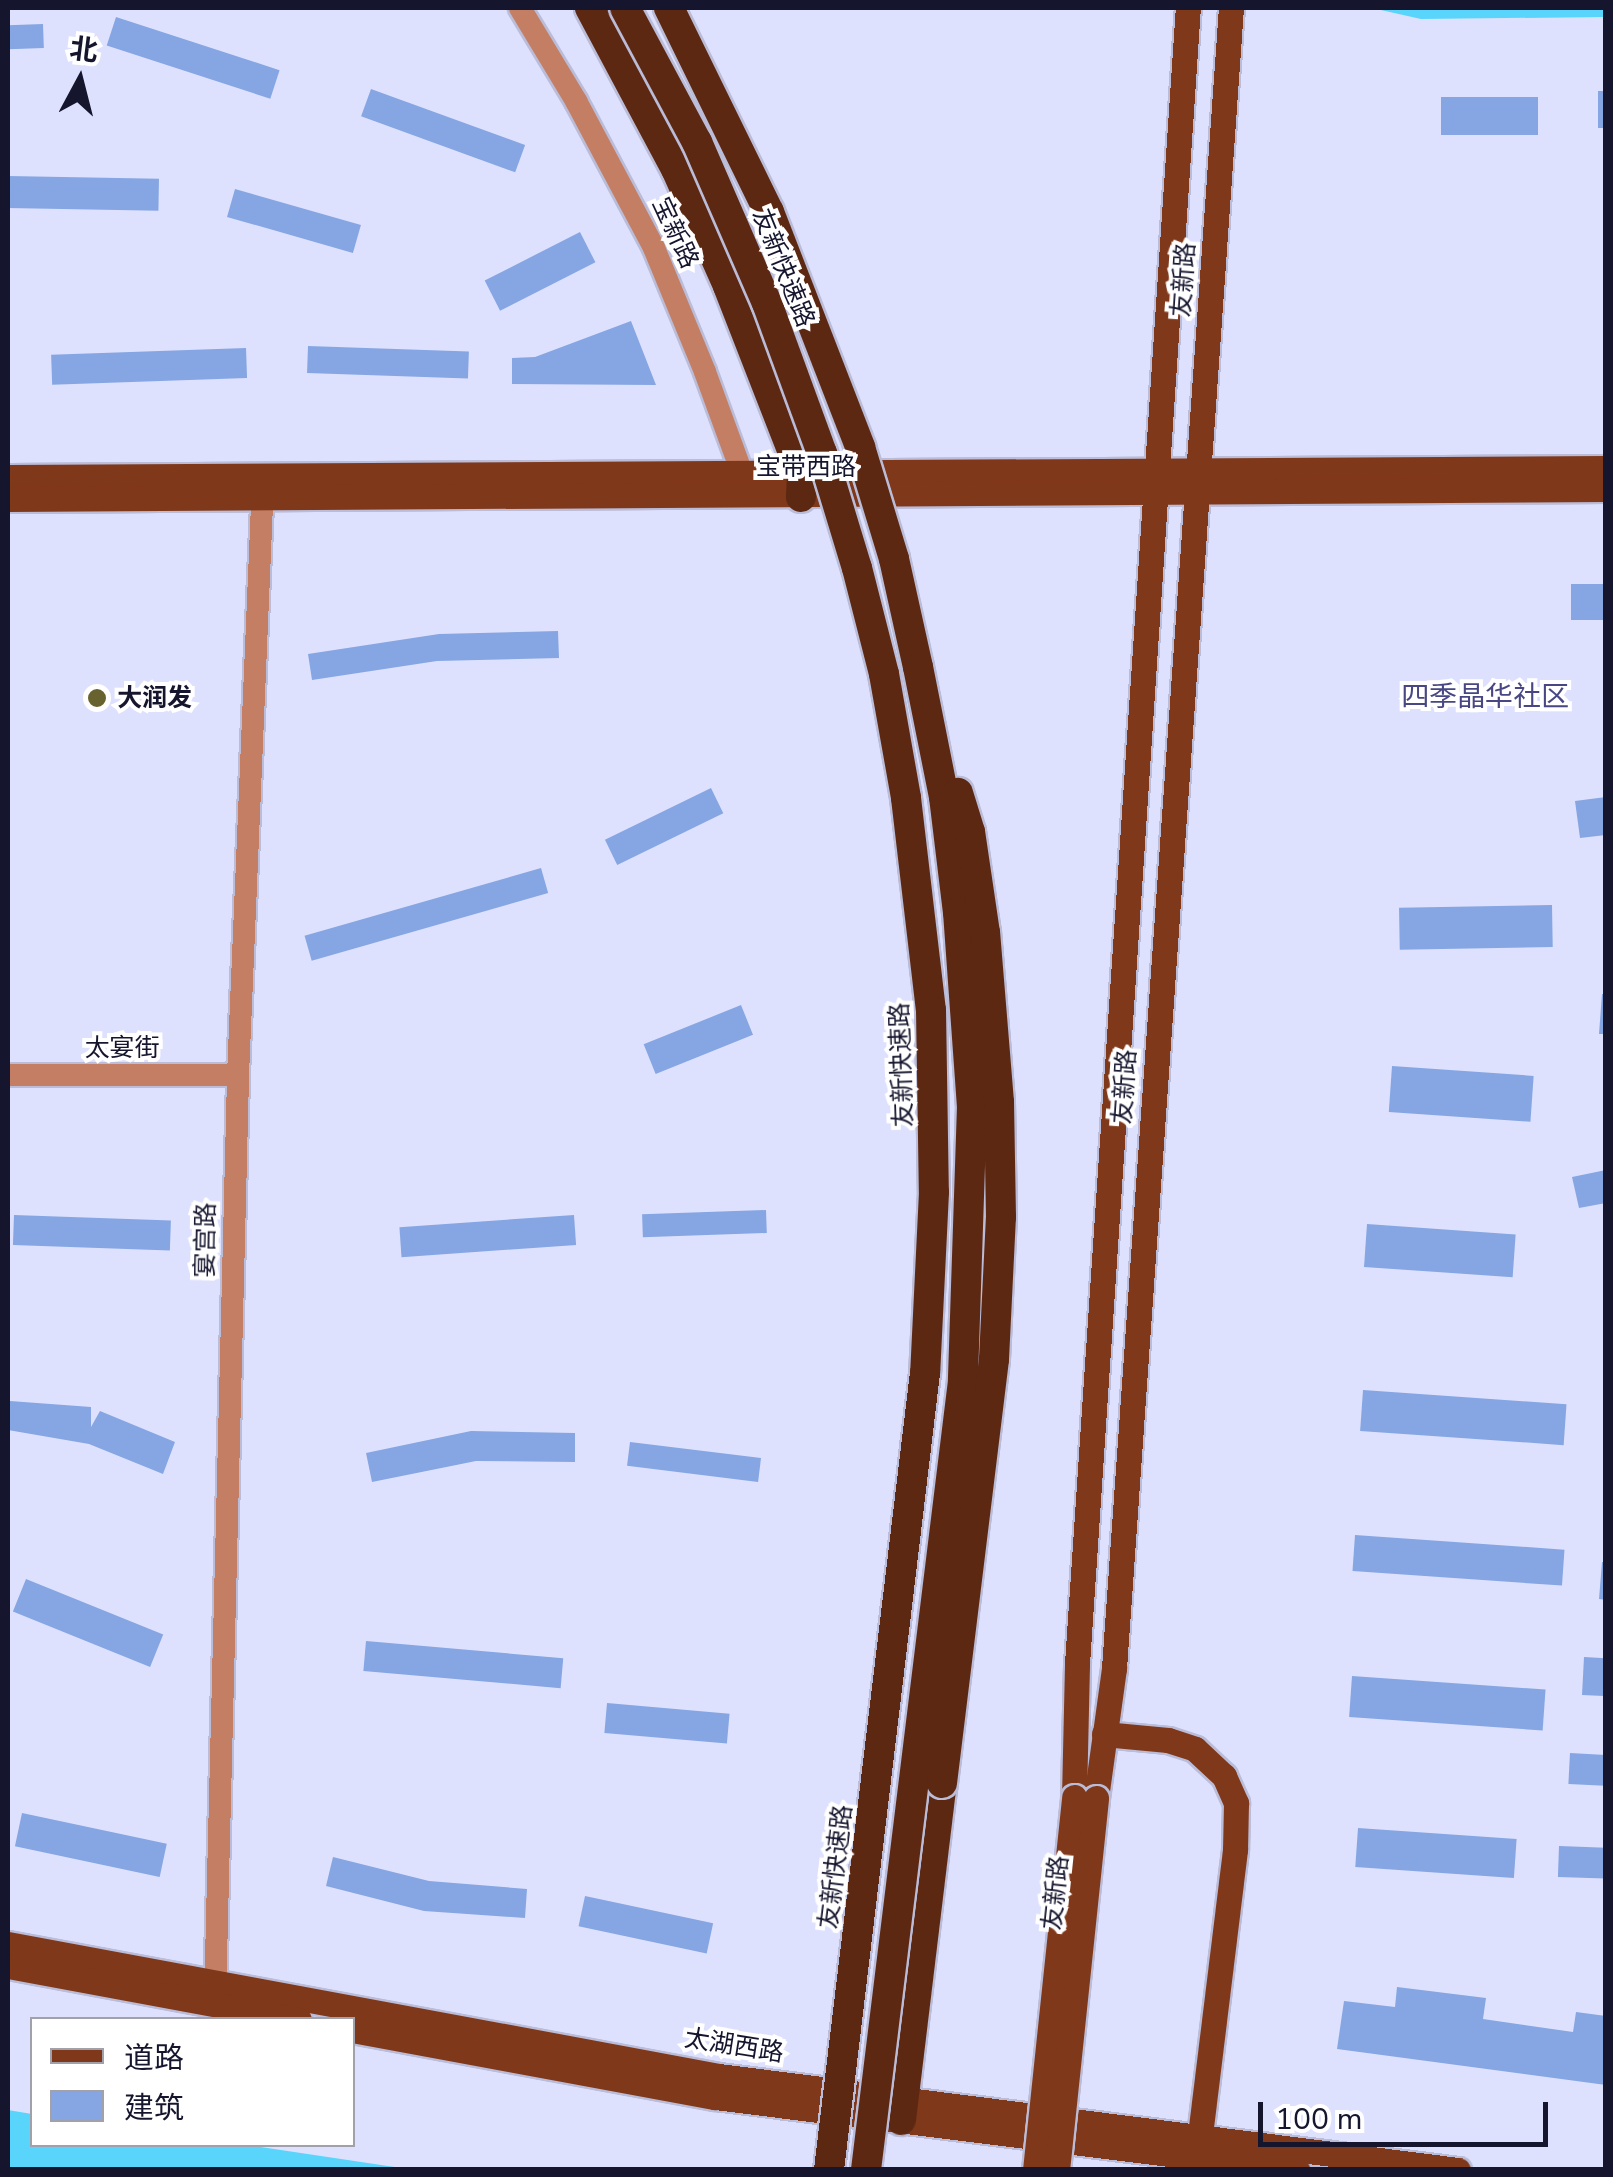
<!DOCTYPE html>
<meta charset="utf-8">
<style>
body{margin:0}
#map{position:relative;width:1613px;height:2177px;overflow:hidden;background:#dee1fd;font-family:"Nunito Sans","Noto Sans SC",sans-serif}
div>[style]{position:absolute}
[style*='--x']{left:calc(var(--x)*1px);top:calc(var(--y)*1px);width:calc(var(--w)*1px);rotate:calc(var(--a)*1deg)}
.water>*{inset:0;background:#59d5fc}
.building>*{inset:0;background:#85a6e3;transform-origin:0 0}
.roads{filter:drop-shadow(2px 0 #babcd8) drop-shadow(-2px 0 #babcd8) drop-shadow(0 2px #babcd8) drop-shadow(0 -2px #babcd8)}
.minor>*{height:22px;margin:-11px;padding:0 11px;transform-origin:11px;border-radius:11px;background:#c47e63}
.major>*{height:25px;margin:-12.5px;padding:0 12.5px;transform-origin:12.5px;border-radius:12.5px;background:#80381a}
.highway>*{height:30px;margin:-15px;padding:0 15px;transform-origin:15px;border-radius:15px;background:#5d2812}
.bridges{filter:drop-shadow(2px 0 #babcd8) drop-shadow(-2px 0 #babcd8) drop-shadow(0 2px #babcd8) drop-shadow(0 -2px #babcd8)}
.major-bridge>*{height:25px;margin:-12.5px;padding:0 12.5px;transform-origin:12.5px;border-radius:12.5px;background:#80381a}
.highway-bridge>*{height:30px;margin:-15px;padding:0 15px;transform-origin:15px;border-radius:15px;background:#5d2812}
.dots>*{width:28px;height:28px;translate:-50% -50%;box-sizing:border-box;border:5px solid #fff;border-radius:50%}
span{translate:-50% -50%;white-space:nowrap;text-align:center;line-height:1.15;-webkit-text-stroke:8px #fff;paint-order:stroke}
.street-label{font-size:25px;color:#15152e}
.poi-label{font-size:25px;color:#15152e;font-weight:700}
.left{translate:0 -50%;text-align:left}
.neighbourhood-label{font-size:28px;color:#484783}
.frame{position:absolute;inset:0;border:10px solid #15152e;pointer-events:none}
.legend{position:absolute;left:30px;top:2017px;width:325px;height:130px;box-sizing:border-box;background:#fff;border:2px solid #a1a1ab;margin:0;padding:12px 18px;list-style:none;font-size:30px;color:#15152e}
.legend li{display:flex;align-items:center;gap:20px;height:50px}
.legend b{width:50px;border:2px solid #a1a1ab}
.north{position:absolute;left:30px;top:30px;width:100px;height:100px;-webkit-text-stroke:8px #fff;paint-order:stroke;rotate:7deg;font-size:28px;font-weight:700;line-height:40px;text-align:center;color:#15152e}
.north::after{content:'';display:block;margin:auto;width:35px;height:45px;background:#15152e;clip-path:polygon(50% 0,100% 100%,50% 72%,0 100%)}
.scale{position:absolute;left:1258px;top:2102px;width:290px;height:45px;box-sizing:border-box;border:5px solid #15152e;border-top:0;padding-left:12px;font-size:30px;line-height:35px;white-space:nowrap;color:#15152e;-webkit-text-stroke:8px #fff;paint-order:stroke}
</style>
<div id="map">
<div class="water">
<div style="clip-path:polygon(1372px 8px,1605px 8px,1606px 17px,1421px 19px)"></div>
<div style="clip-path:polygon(8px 2110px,32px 2114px,32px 2144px,240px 2144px,408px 2169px,8px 2169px)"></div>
</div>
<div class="building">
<div style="left:116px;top:17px;width:172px;height:30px;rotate:18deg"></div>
<div style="left:43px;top:24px;width:24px;height:35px;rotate:88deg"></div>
<div style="left:371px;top:89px;width:164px;height:29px;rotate:20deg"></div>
<div style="left:1598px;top:91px;width:8px;height:37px"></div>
<div style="left:1441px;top:97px;width:97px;height:38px"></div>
<div style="left:8px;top:176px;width:151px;height:32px;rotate:1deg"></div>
<div style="left:235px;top:189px;width:131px;height:29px;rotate:16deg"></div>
<div style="left:580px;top:232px;width:34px;height:107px;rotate:63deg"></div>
<div style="clip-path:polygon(631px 321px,656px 385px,512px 384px,512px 358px,535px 357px)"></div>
<div style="left:308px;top:346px;width:161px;height:27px;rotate:2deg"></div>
<div style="left:246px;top:348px;width:30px;height:195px;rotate:88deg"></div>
<div style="left:1606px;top:584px;width:36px;height:35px;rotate:90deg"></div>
<div style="clip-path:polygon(558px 631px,559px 658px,437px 661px,312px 680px,308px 654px,439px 634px)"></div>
<div style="left:711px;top:788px;width:28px;height:118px;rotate:64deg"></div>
<div style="clip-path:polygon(1606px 797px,1606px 835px,1580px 838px,1575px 801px)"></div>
<div style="left:541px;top:868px;width:26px;height:246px;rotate:74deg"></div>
<div style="left:1552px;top:905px;width:42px;height:153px;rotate:89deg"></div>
<div style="clip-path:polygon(1602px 994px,1606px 994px,1606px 1034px,1599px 1034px)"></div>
<div style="left:741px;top:1005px;width:32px;height:105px;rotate:68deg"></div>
<div style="left:1392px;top:1066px;width:142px;height:46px;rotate:4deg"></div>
<div style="clip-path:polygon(1606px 1170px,1606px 1203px,1579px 1208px,1572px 1177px)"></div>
<div style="left:766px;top:1210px;width:23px;height:124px;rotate:88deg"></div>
<div style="left:14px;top:1215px;width:157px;height:30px;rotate:2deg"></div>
<div style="left:574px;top:1215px;width:30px;height:175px;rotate:86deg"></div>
<div style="left:1367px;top:1224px;width:149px;height:43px;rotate:4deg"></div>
<div style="left:1363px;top:1390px;width:204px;height:41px;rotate:4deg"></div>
<div style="clip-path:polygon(10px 1401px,91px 1407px,91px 1427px,100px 1411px,175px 1442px,163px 1474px,89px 1444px,8px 1430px)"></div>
<div style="clip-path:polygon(471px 1431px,575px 1433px,575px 1462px,476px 1461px,372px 1482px,366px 1453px)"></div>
<div style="left:630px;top:1442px;width:132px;height:24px;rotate:7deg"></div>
<div style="left:1355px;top:1535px;width:210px;height:36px;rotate:4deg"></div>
<div style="clip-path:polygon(1602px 1562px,1606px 1562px,1606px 1600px,1599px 1599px)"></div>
<div style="left:26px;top:1579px;width:148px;height:35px;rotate:22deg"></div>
<div style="left:366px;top:1641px;width:198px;height:30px;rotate:5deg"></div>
<div style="left:1584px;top:1657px;width:22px;height:38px;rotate:3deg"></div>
<div style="left:1352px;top:1676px;width:194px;height:41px;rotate:4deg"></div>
<div style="left:607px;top:1703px;width:123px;height:30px;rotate:5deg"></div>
<div style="left:1570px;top:1753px;width:36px;height:31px;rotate:3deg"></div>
<div style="left:22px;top:1813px;width:148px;height:34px;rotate:12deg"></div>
<div style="left:1358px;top:1828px;width:159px;height:39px;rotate:4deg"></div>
<div style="left:1559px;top:1846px;width:47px;height:31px;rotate:2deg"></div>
<div style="clip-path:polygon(333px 1857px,429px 1881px,527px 1889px,525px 1918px,424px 1911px,326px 1886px)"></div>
<div style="left:585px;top:1896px;width:131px;height:31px;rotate:12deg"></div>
<div style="clip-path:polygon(1397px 1987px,1486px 1998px,1483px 2019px,1573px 2032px,1576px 2012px,1606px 2016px,1606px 2085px,1337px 2049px,1344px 2001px,1395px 2007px)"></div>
</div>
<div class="roads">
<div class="minor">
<div style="--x:520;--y:8;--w:109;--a:58.9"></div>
<div style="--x:576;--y:101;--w:166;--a:62"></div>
<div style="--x:654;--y:248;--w:134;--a:67.6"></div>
<div style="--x:705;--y:372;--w:111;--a:69.9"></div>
<div style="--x:743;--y:476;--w:11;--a:90"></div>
<div style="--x:8;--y:1075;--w:230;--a:0"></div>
<div style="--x:215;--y:1999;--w:924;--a:-88.57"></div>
<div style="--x:238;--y:1075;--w:594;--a:-87.59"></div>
</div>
<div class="major">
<div style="--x:8;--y:477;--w:1598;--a:-0.32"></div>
<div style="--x:8;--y:499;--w:1598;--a:-0.36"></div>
<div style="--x:1104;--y:1734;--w:64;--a:5.4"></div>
<div style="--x:1168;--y:1740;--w:28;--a:18"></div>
<div style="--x:1195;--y:1749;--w:40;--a:43"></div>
<div style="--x:1224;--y:1776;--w:30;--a:66"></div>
<div style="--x:1236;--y:1803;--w:47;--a:91.2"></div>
<div style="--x:1235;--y:1850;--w:303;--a:97"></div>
<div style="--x:1074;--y:1797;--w:133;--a:-88.7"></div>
<div style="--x:1077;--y:1664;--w:1660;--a:-86.17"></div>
<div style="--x:1096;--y:1798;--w:131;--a:-82.1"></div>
<div style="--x:1114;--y:1668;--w:1664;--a:-85.97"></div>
<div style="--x:8;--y:1944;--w:723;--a:10.52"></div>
<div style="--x:719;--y:2076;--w:745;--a:7.25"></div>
<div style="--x:8;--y:1966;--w:296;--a:10.5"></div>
<div style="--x:352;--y:2030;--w:369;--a:10.5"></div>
<div style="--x:715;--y:2097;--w:587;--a:7.15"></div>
</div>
<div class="highway">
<div style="--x:590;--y:8;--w:183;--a:61.9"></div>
<div style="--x:676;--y:169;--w:128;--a:66"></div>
<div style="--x:728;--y:286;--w:204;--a:68.7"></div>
<div style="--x:802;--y:476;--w:21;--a:93"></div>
<div style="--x:901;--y:2120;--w:339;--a:-83.1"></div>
</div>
</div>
<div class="bridges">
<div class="major-bridge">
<div style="--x:1035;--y:2170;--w:375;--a:-84"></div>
<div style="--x:1057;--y:2170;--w:374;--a:-84"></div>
</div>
<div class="highway-bridge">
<div style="--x:625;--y:8;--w:152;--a:61.8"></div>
<div style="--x:697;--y:142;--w:176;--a:66.5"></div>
<div style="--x:767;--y:303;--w:160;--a:69.9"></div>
<div style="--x:822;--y:453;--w:120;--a:73.1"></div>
<div style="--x:857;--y:568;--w:109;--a:75.7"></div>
<div style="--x:884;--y:674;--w:126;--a:79.9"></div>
<div style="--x:906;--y:798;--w:213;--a:83.3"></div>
<div style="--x:931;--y:1010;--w:182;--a:89.1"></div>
<div style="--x:934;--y:1192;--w:181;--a:92.8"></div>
<div style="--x:925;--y:1373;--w:803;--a:96.87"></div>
<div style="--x:669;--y:8;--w:227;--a:63.9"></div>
<div style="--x:769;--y:212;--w:252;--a:68.8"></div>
<div style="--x:860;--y:447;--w:117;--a:73.1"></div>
<div style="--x:894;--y:559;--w:111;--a:77.5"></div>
<div style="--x:918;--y:667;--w:133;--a:78.7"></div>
<div style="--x:944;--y:797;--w:116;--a:83.1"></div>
<div style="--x:958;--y:912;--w:195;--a:85.9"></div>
<div style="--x:972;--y:1106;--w:275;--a:91.9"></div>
<div style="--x:963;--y:1381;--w:795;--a:97.01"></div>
<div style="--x:942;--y:1783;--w:427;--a:-83"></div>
<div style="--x:994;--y:1359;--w:142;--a:-87.2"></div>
<div style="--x:1001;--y:1217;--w:115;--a:-91"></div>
<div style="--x:999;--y:1102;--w:170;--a:-94.7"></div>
<div style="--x:985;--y:933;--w:102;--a:-98.4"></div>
<div style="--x:970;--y:832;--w:41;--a:-107.1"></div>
</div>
</div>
<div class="dots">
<div style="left:97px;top:698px;background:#68622e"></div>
</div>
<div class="street-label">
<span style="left:675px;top:233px;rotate:65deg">宝新路</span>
<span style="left:783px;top:268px;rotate:68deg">友新快速路</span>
<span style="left:1184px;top:280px;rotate:-86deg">友新路</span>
<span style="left:806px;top:467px">宝带西路</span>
<span style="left:122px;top:1048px">太宴街</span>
<span style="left:902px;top:1065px;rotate:-92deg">友新快速路</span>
<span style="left:1125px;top:1087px;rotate:-86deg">友新路</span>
<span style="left:206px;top:1240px;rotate:-89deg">宴宫路</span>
<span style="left:836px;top:1867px;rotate:-83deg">友新快速路</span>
<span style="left:1056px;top:1893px;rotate:-84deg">友新路</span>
<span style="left:734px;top:2046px;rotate:9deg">太湖西路</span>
</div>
<div class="poi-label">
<span class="left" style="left:117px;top:698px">大润发</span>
</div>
<div class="neighbourhood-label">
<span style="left:1485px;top:697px">四季晶华社区</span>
</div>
<div class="frame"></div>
<ul class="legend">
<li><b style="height:12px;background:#80381a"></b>道路</li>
<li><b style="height:28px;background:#85a6e3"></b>建筑</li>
</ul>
<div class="north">北</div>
<div class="scale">100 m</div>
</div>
